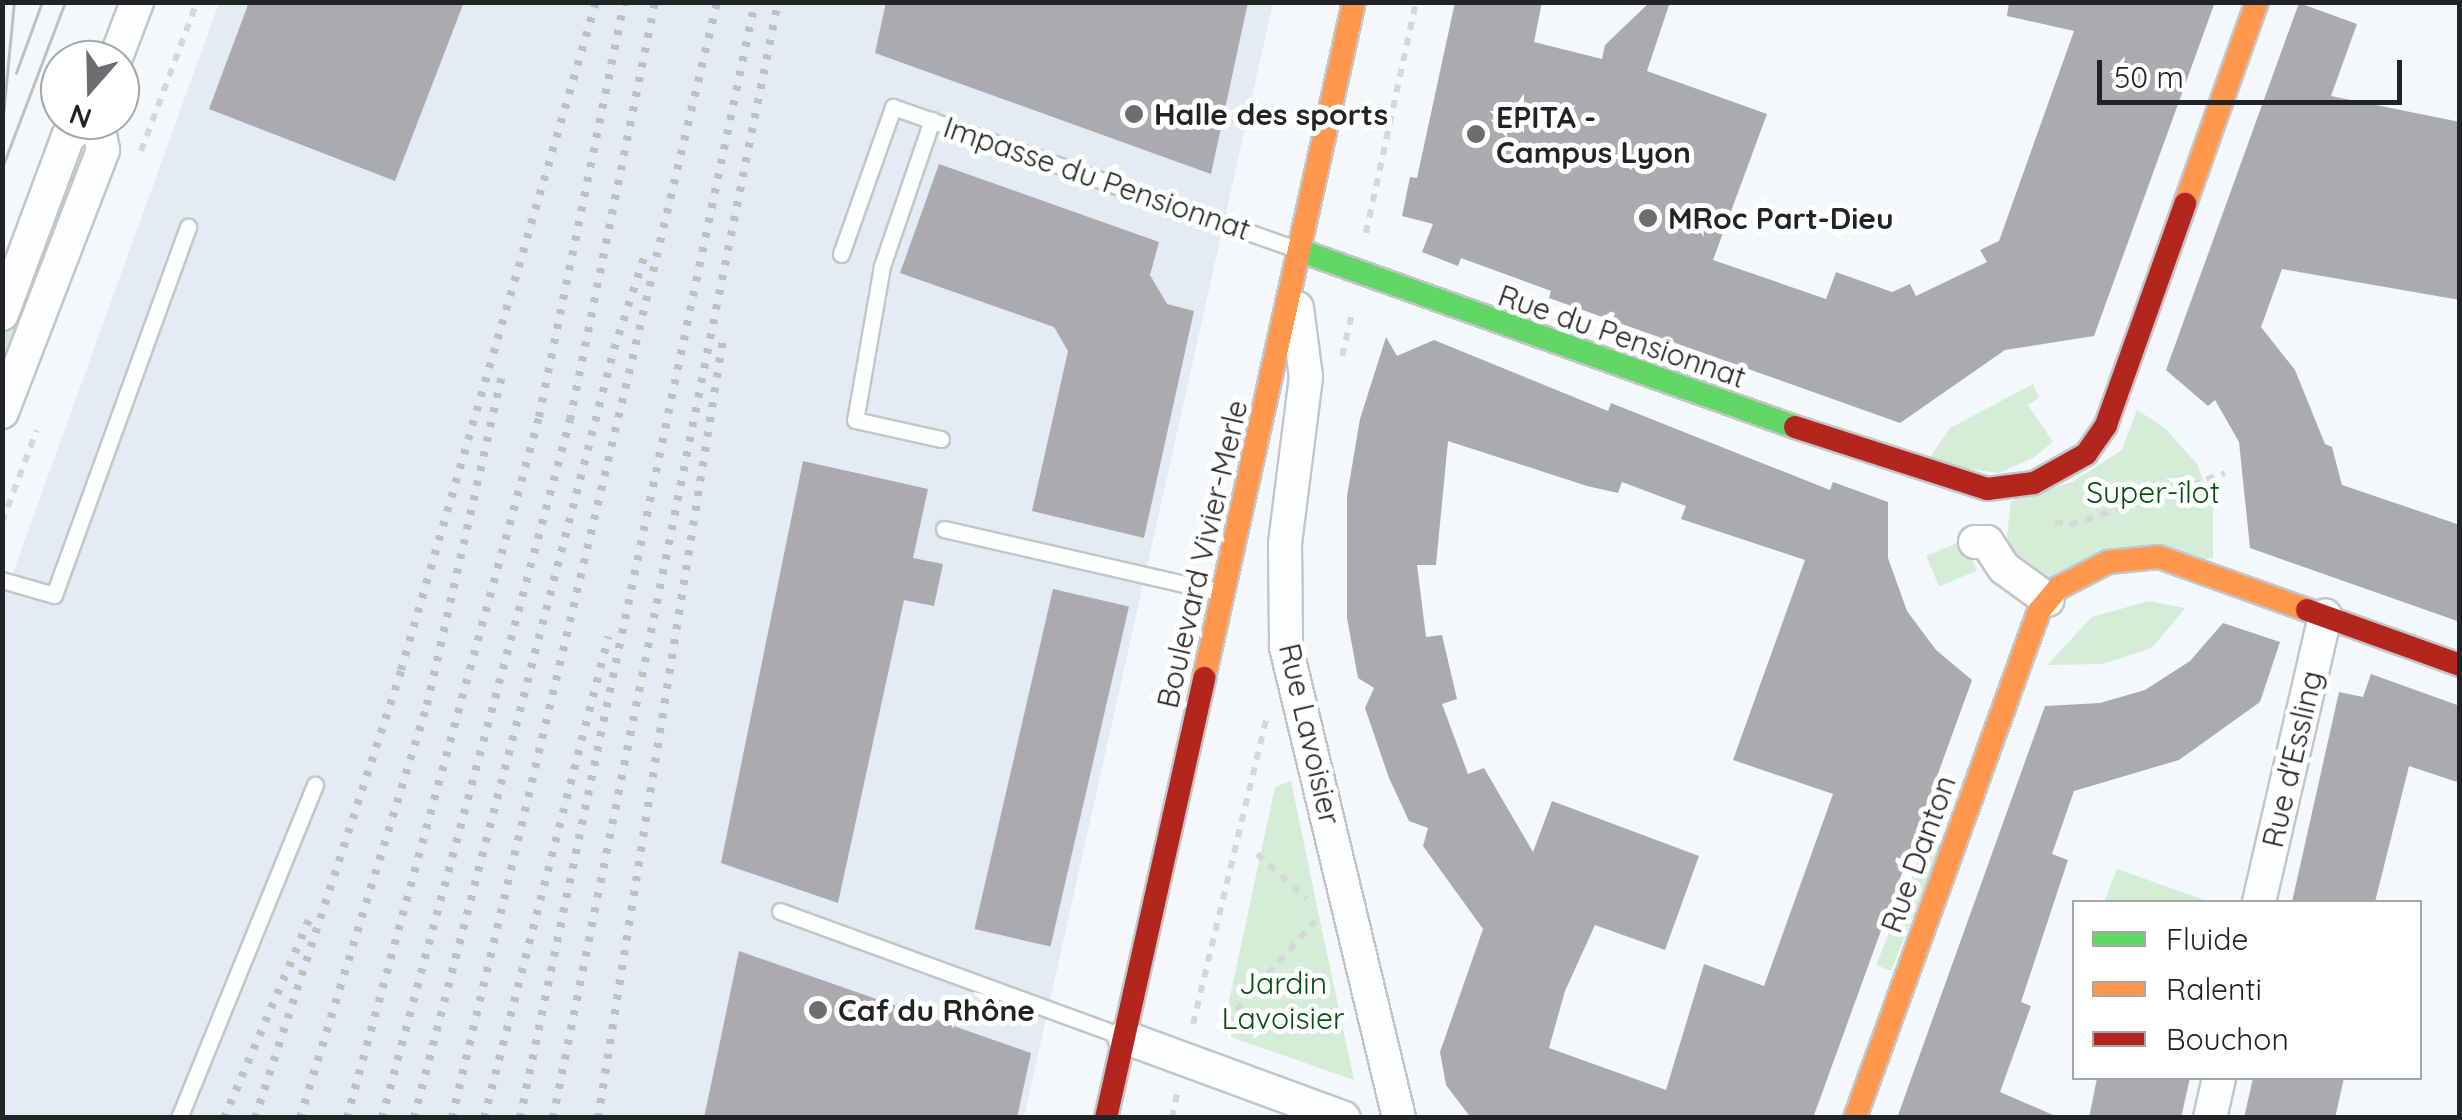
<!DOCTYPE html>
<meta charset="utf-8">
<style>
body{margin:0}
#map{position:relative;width:2462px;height:1120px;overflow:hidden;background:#f4f7fc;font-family:Quicksand,sans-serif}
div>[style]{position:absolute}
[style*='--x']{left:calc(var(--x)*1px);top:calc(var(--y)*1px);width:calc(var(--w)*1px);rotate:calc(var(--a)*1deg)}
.built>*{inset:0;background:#e4ebf5}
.green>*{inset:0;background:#d3edd6;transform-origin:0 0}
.building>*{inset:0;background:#ababaf;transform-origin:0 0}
.path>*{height:6px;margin-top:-3px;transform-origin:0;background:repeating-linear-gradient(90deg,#d5d7d8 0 8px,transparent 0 16px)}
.roads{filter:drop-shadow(2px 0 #c3c6c9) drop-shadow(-2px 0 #c3c6c9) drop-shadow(0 2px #c3c6c9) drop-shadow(0 -2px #c3c6c9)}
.lane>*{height:15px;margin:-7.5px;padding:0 7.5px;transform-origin:7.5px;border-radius:7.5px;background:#fdfeff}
.street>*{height:32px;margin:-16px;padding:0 16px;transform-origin:16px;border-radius:16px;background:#fdfeff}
.fast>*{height:22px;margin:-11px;padding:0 11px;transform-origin:11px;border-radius:11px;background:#63d668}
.slow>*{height:22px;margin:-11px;padding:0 11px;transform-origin:11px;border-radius:11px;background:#ff974d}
.jam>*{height:22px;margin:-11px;padding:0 11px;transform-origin:11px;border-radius:11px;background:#b3261e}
.tram>*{height:2.5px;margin:-1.25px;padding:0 1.25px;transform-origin:1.25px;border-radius:1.25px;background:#bfc0c0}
.rail>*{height:8px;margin-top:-4px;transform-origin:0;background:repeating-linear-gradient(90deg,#bfc0c0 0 5px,transparent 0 15px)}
.dots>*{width:28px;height:28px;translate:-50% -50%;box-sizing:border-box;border:5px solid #fff;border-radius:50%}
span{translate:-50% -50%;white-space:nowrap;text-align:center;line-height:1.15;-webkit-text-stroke:10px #fff;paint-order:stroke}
.poi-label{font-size:30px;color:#212326;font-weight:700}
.left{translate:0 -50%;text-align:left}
.street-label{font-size:30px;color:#212326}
.park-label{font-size:30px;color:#054d11}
.frame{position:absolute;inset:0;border:5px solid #212326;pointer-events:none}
.legend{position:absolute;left:2072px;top:900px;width:350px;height:180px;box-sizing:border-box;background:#fff;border:2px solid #a6a7a8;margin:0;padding:12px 18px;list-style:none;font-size:30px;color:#212326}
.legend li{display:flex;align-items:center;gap:20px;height:50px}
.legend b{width:50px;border:2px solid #a6a7a8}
.north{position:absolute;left:40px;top:40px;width:100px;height:100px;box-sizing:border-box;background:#fff;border:2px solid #a6a7a8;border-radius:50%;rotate:200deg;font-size:28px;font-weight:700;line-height:40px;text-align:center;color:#212326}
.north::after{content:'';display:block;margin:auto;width:35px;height:45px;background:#6b6d71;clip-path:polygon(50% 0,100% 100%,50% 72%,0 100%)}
.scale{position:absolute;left:2097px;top:60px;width:305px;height:45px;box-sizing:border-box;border:5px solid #212326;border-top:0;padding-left:12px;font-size:30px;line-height:35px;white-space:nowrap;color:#212326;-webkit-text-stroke:8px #fff;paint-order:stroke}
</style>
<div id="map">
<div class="built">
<div style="clip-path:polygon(219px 3px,1273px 3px,1024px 1117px,3px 1117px,2px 603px)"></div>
</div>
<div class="green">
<div style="clip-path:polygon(82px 153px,89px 162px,3px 384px,2px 341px)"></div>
<div style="clip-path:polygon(2033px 384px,2039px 398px,2028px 405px,2053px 442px,2033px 458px,1999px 473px,1926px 463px,1950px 428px)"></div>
<div style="clip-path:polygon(2137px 410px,2165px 428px,2197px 464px,2213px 505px,2213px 558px,2047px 579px,2026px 567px,2011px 553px,2007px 536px,2011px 501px,2072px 482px,2122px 450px)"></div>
<div style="left:1964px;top:540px;width:33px;height:41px;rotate:67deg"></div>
<div style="clip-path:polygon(2149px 601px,2185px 608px,2152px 648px,2102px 664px,2047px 665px,2092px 617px)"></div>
<div style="clip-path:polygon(1291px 781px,1319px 916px,1354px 1080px,1222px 1034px,1275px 787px)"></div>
<div style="left:1927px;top:839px;width:16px;height:136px;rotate:22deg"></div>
<div style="clip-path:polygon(2117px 869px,2210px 902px,2104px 902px)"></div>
</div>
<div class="building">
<div style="clip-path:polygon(249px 2px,464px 2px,395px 181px,209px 109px)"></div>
<div style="clip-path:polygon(886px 2px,1248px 2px,1211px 174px,875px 53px)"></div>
<div style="clip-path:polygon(1455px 2px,1542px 2px,1534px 42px,1602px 59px,1605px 45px,1650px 2px,1670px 2px,1647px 71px,1767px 114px,1713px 260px,1826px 299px,1836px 272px,1892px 292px,1910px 284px,1916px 296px,1987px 262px,1980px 250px,1999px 241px,2074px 31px,2007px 16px,2009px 2px,2215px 2px,2094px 336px,2005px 350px,1900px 423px,1549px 298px,1551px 291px,1461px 258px,1458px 266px,1422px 252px,1433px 224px,1402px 216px,1410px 177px,1417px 178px)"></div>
<div style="clip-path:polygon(2299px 3px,2357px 24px,2331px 96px,2460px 122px,2460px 300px,2282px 269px,2261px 327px,2295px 370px,2325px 444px,2332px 447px,2342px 485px,2460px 525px,2460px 622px,2250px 548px,2239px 442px,2215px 400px,2208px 406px,2166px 370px)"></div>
<div style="clip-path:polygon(939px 164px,1159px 242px,1150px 275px,1167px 304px,1194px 311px,1144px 538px,1032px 511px,1068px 351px,1054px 327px,900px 273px)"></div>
<div style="clip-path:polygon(evenodd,1386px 337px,1397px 356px,1434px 340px,1608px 411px,1611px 403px,1830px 490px,1833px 482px,1888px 502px,1888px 558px,1907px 611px,1936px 650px,1972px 680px,1813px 1118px,1471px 1118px,1446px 1085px,1440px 1052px,1483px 929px,1423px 846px,1428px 828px,1409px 821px,1389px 778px,1365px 708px,1374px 688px,1358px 678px,1347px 618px,1347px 496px,1360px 419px,1386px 337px,1448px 441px,1587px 486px,1618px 493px,1622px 482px,1686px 506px,1681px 519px,1805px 560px,1733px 760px,1833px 794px,1764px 986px,1704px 964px,1666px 1090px,1549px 1048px,1565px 991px,1595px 925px,1665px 950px,1699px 856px,1552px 801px,1533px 852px,1484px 768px,1468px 774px,1442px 704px,1457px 699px,1442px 635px,1426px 637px,1417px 565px,1436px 565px,1448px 441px)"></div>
<div style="clip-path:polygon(803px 461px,928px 489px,913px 558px,943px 564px,934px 606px,904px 600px,838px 903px,721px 863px)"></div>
<div style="left:1053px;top:589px;width:78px;height:349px;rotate:13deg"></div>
<div style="clip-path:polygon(2223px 623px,2280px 642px,2260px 702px,2179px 760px,2074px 791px,2052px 854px,2068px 860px,2021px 1002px,2031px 1006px,2000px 1092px,2060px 1118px,1897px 1118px,2045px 706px,2100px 703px,2145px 690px,2190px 661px)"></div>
<div style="clip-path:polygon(2371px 674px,2460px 706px,2460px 783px,2409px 766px,2375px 902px,2292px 902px,2339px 692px,2363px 697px)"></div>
<div style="clip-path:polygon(739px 951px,1031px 1053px,1017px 1118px,704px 1118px)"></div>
<div style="clip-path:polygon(2097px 1078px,2190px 1078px,2181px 1118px,2089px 1118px)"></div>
<div style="clip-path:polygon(2253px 1078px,2344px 1078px,2335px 1118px,2244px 1118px)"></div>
</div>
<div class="path">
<div style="--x:141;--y:151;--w:159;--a:-69.4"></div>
<div style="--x:1366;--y:233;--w:236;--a:-77.8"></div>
<div style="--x:1342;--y:356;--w:43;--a:-76.6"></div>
<div style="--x:2;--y:522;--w:98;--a:-69.2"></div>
<div style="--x:2055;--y:522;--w:15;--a:11"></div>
<div style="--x:2070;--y:525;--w:163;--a:-18.5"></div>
<div style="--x:1257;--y:854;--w:67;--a:42"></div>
<div style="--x:1219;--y:1021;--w:7;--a:8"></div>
<div style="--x:1226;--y:1022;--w:135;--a:-48.6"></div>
<div style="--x:1193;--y:1024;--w:313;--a:-76.5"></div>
<div style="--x:1172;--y:1118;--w:25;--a:-78"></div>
</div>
<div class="roads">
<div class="lane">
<div style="--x:932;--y:120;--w:154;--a:108.9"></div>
<div style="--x:882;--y:266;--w:156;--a:99.9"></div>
<div style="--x:855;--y:420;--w:88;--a:12.5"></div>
<div style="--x:841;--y:254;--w:156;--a:-70.5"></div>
<div style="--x:893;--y:107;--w:424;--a:19.4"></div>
<div style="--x:944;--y:529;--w:281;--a:12.9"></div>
<div style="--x:2;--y:580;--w:54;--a:16.1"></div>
<div style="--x:54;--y:595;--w:392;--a:-70"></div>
<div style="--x:780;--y:911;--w:361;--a:20.1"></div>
<div style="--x:179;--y:1118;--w:360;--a:-67.8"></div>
</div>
<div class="street">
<div style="--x:115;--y:60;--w:62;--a:-69.2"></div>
<div style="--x:1297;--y:308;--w:70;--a:82.6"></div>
<div style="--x:1306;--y:377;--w:168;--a:97.2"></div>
<div style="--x:1285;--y:544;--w:103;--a:89.4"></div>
<div style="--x:1286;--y:647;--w:484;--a:76.5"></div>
<div style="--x:2;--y:314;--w:189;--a:-69.6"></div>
<div style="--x:68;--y:137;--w:25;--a:-42"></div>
<div style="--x:2;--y:412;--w:281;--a:-68.9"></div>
<div style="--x:103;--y:150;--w:31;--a:-101"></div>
<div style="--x:1975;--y:542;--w:12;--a:0"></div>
<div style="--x:1987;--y:542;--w:31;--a:57"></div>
<div style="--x:2004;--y:568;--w:54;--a:36"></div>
<div style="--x:2259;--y:902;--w:294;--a:-77"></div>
<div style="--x:1124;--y:1037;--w:234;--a:20.2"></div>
<div style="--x:2210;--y:1118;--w:41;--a:-77.3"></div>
</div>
<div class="fast">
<div style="--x:1301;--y:251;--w:524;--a:19.61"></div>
</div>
<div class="slow">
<div style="--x:2185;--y:204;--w:214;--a:-70.4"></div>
<div style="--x:1204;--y:678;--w:692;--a:-77.49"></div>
<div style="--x:1855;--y:1118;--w:539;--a:-70.05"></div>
<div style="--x:2039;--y:611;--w:30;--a:-50"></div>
<div style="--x:2058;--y:588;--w:56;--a:-27.5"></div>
<div style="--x:2108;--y:562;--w:51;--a:-5.6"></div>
<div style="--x:2159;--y:557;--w:157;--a:19.7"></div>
</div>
<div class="jam">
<div style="--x:1795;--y:427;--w:202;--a:17.9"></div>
<div style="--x:1987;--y:489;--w:47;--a:-7.3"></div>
<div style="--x:2034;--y:483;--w:60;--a:-29.1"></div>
<div style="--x:2086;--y:454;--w:35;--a:-55"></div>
<div style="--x:2106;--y:425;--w:235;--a:-70.3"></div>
<div style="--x:2307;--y:610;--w:163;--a:19.8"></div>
<div style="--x:1106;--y:1118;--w:451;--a:-77.4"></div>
</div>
</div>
<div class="tram">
<div style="--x:16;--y:73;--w:76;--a:-69.9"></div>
<div style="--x:2;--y:126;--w:125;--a:-84.5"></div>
<div style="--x:2;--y:168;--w:178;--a:-69.2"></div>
</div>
<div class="rail">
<div style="--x:224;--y:1118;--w:215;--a:-66.8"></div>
<div style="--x:255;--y:1118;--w:471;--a:-71.9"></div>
<div style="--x:401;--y:670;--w:696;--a:-73.73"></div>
<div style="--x:300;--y:1118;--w:432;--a:-72.9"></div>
<div style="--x:427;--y:705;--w:344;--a:-77.2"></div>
<div style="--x:347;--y:1118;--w:727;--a:-74.68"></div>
<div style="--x:539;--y:417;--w:424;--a:-78.4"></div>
<div style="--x:382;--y:1118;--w:723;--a:-74.93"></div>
<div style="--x:570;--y:420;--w:427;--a:-78.5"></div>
<div style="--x:414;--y:1118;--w:795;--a:-75.42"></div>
<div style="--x:614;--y:349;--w:96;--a:-71.8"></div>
<div style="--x:452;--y:1118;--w:1147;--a:-76.64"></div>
<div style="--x:484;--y:1118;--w:497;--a:-75.5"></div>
<div style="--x:520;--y:1118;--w:1140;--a:-78.11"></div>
<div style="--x:553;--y:1118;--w:1138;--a:-78.6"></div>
<div style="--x:598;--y:1118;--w:795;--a:-80.88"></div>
</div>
<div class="dots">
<div style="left:1134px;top:114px;background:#6b6d71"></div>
<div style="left:1476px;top:134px;background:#6b6d71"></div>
<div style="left:1648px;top:218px;background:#6b6d71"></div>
<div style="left:818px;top:1010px;background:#6b6d71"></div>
</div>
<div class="poi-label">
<span class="left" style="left:1154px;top:114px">Halle des sports</span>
<span class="left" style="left:1496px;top:134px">EPITA -<br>Campus Lyon</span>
<span class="left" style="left:1668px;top:218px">MRoc Part-Dieu</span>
<span class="left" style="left:838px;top:1010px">Caf du Rhône</span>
</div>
<div class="street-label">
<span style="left:1097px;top:178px;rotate:19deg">Impasse du Pensionnat</span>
<span style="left:1622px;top:336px;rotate:19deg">Rue du Pensionnat</span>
<span style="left:1202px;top:554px;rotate:-77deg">Boulevard Vivier-Merle</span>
<span style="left:1310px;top:734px;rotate:77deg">Rue Lavoisier</span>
<span style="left:2292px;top:759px;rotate:-77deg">Rue d'Essling</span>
<span style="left:1918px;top:854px;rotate:-70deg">Rue Danton</span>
</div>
<div class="park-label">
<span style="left:2153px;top:492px">Super-îlot</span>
<span style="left:1283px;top:1000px">Jardin<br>Lavoisier</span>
</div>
<div class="frame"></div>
<ul class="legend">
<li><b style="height:12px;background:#63d668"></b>Fluide</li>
<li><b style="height:12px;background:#ff974d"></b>Ralenti</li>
<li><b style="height:12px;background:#b3261e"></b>Bouchon</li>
</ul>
<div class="north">N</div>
<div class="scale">50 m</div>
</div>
